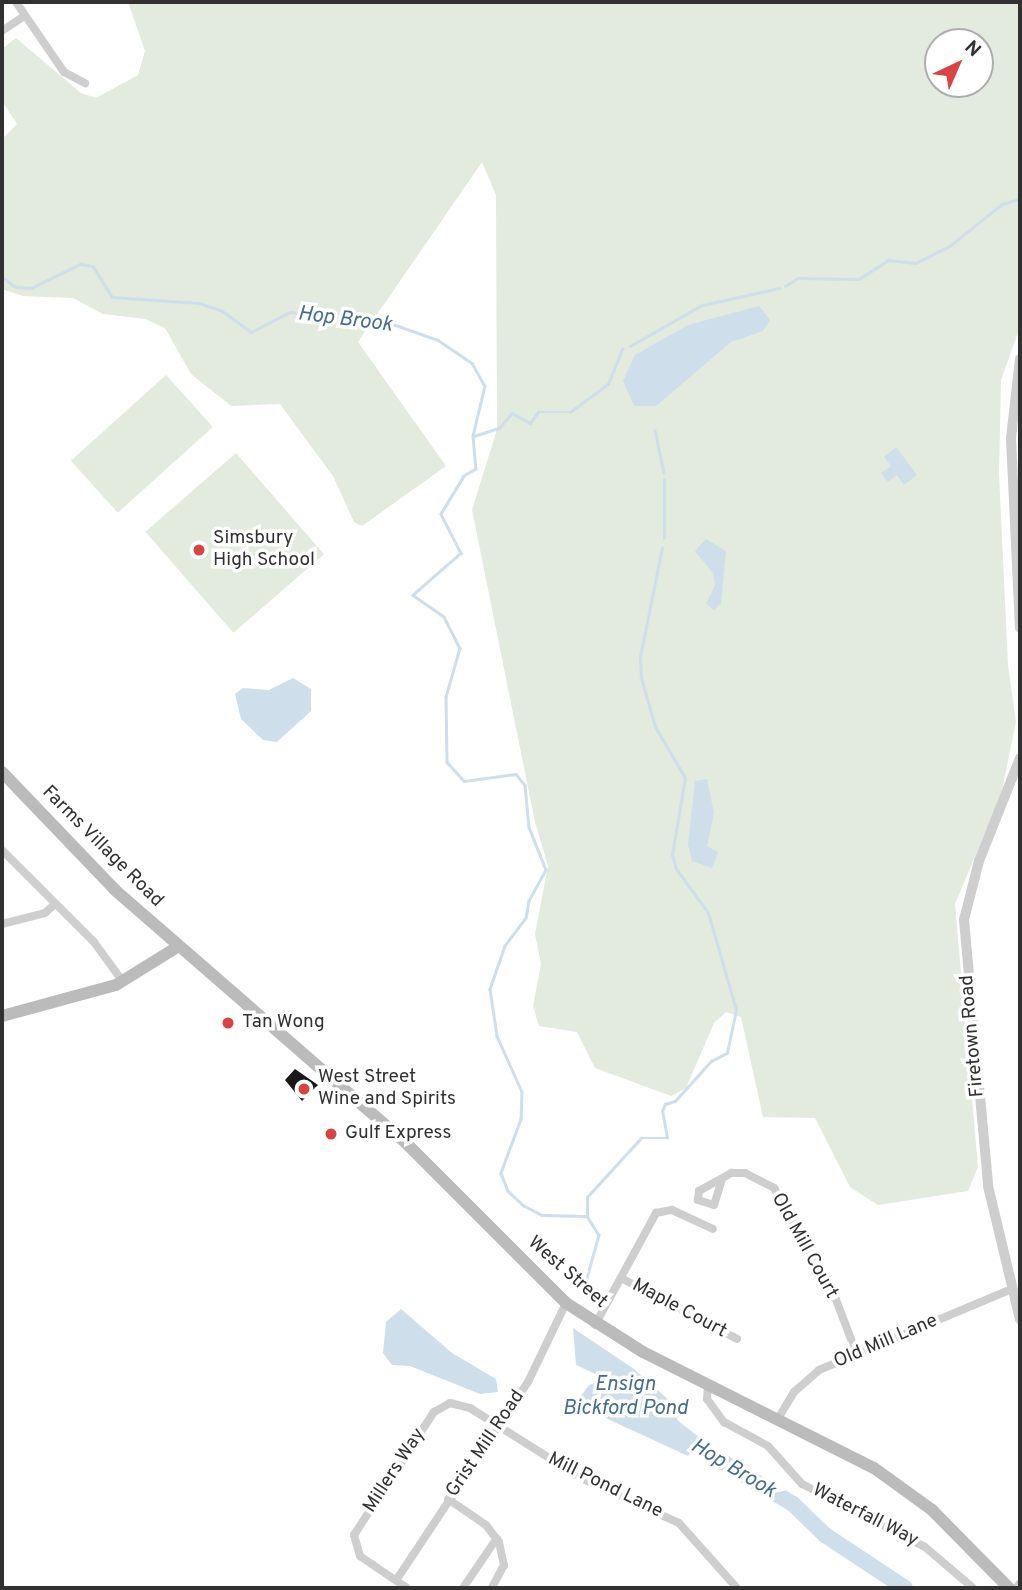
<!DOCTYPE html>
<style>
body{margin:0}
#map{position:relative;width:1022px;height:1590px;overflow:hidden;background:#fff;font-family:Overpass,sans-serif}
div>[style]{position:absolute}
[style*='--x']{left:calc(var(--x)*1px);top:calc(var(--y)*1px);width:calc(var(--w)*1px);rotate:calc(var(--a)*1deg)}
.green>*{inset:0;background:#e3eade;transform-origin:0 0}
.water>*{inset:0;background:#cfdeeb}
.stream>*{height:2.5px;margin:-1.25px;padding:0 1.25px;transform-origin:1.25px;border-radius:1.25px;background:#cfdeeb}
.river>*{height:16px;margin:-8px;padding:0 8px;transform-origin:8px;border-radius:8px;background:#cfdeeb}
.building>*{inset:0;background:#181818}
.minor>*{height:8px;margin:-4px;padding:0 4px;transform-origin:4px;border-radius:4px;background:#cecece}
.tertiary>*{height:10px;margin:-5px;padding:0 5px;transform-origin:5px;border-radius:5px;background:#cecece}
.secondary>*{height:12px;margin:-6px;padding:0 6px;transform-origin:6px;border-radius:6px;background:#bbb}
.dots>*{width:19px;height:19px;translate:-50% -50%;box-sizing:border-box;border:4px solid #fff;border-radius:50%}
span{translate:-50% -50%;white-space:nowrap;text-align:center;line-height:1.15;-webkit-text-stroke:7px #fff;paint-order:stroke}
.poi-label{font-size:19px;color:#313131}
.left{translate:0 -50%;text-align:left}
.street-label{font-size:19px;color:#313131}
.water-label{font-size:21px;color:#446d8e;font-style:italic}
.frame{position:absolute;inset:0;border:4px solid #313131;pointer-events:none}
.north{position:absolute;left:924px;top:28px;width:70px;height:70px;box-sizing:border-box;background:#fff;border:2px solid #adadad;border-radius:50%;rotate:44deg;font-size:19px;font-weight:700;line-height:28px;text-align:center;color:#313131}
.north::after{content:'';display:block;margin:auto;width:24px;height:32px;background:#d94344;clip-path:polygon(50% 0,100% 100%,50% 72%,0 100%)}
</style>
<div id="map">
<div class="green">
<div style="clip-path:polygon(evenodd,128px 2px,1020px 2px,1020px 327px,1001px 380px,999px 474px,1008px 665px,1016px 722px,1001px 795px,955px 904px,978px 1167px,968px 1191px,878px 1205px,850px 1187px,815px 1118px,763px 1117px,741px 1017px,726px 1012px,714px 1023px,686px 1088px,671px 1096px,595px 1068px,577px 1032px,539px 1026px,533px 1006px,541px 964px,535px 934px,548px 866px,535px 822px,472px 510px,497px 429px,496px 195px,482px 162px,358px 342px,446px 466px,362px 526px,354px 522px,333px 476px,280px 404px,231px 406px,191px 374px,165px 328px,145px 319px,103px 314px,73px 298px,23px 296px,2px 289px,2px 139px,17px 124px,2px 101px,2px 49px,16px 38px,81px 93px,96px 98px,138px 75px,145px 51px,128px 2px,938px 42px,980px 42px,980px 84px,938px 84px,938px 42px)"></div>
<div style="left:166px;top:375px;width:70px;height:128px;rotate:48deg"></div>
<div style="left:236px;top:453px;width:134px;height:120px;rotate:49deg"></div>
</div>
<div class="water">
<div style="clip-path:polygon(759px 306px,770px 320px,763px 331px,731px 342px,656px 406px,634px 406px,623px 381px,635px 355px,688px 325px)"></div>
<div style="clip-path:polygon(896px 447px,917px 475px,904px 485px,897px 475px,888px 482px,881px 473px,891px 466px,884px 457px)"></div>
<div style="clip-path:polygon(706px 539px,726px 551px,721px 603px,714px 610px,706px 604px,715px 585px,713px 573px,695px 551px)"></div>
<div style="clip-path:polygon(293px 678px,311px 689px,311px 711px,277px 742px,263px 740px,241px 719px,235px 694px,243px 688px,269px 690px)"></div>
<div style="clip-path:polygon(707px 779px,714px 813px,707px 846px,718px 852px,712px 868px,692px 861px,688px 845px,695px 781px)"></div>
<div style="clip-path:polygon(401px 1309px,452px 1353px,496px 1379px,498px 1392px,480px 1394px,410px 1366px,392px 1365px,383px 1353px,386px 1322px)"></div>
<div style="clip-path:polygon(573px 1328px,634px 1369px,680px 1410px,677px 1420px,700px 1438px,688px 1456px,575px 1404px,589px 1385px,606px 1379px,576px 1365px)"></div>
</div>
<div class="stream">
<div style="--x:2;--y:277;--w:17;--a:36"></div>
<div style="--x:16;--y:287;--w:15;--a:4"></div>
<div style="--x:31;--y:288;--w:55;--a:-26.1"></div>
<div style="--x:80;--y:264;--w:13;--a:9"></div>
<div style="--x:93;--y:266;--w:36;--a:58"></div>
<div style="--x:112;--y:297;--w:87;--a:3.9"></div>
<div style="--x:199;--y:303;--w:23;--a:18"></div>
<div style="--x:221;--y:310;--w:37;--a:36"></div>
<div style="--x:251;--y:332;--w:44;--a:-27.1"></div>
<div style="--x:290;--y:312;--w:98;--a:5.9"></div>
<div style="--x:387;--y:322;--w:54;--a:19.4"></div>
<div style="--x:438;--y:340;--w:41;--a:34.1"></div>
<div style="--x:472;--y:363;--w:26;--a:61"></div>
<div style="--x:485;--y:386;--w:51;--a:103.5"></div>
<div style="--x:473;--y:436;--w:33;--a:85"></div>
<div style="--x:476;--y:469;--w:14;--a:150"></div>
<div style="--x:464;--y:476;--w:44;--a:121.2"></div>
<div style="--x:441;--y:514;--w:44;--a:62.9"></div>
<div style="--x:461;--y:553;--w:64;--a:138.8"></div>
<div style="--x:413;--y:595;--w:38;--a:35"></div>
<div style="--x:444;--y:617;--w:35;--a:63"></div>
<div style="--x:460;--y:648;--w:51;--a:105.9"></div>
<div style="--x:446;--y:697;--w:65;--a:89.1"></div>
<div style="--x:447;--y:762;--w:25;--a:48"></div>
<div style="--x:464;--y:781;--w:52;--a:-7.7"></div>
<div style="--x:516;--y:774;--w:14;--a:51"></div>
<div style="--x:525;--y:785;--w:42;--a:84.6"></div>
<div style="--x:529;--y:827;--w:46;--a:68.4"></div>
<div style="--x:546;--y:870;--w:35;--a:119"></div>
<div style="--x:529;--y:901;--w:17;--a:100"></div>
<div style="--x:526;--y:918;--w:35;--a:127"></div>
<div style="--x:505;--y:946;--w:46;--a:109.2"></div>
<div style="--x:490;--y:989;--w:48;--a:81.5"></div>
<div style="--x:497;--y:1036;--w:61;--a:65.9"></div>
<div style="--x:522;--y:1092;--w:27;--a:92"></div>
<div style="--x:521;--y:1119;--w:58;--a:110.3"></div>
<div style="--x:501;--y:1173;--w:19;--a:69"></div>
<div style="--x:508;--y:1191;--w:21;--a:43"></div>
<div style="--x:523;--y:1205;--w:21;--a:28"></div>
<div style="--x:542;--y:1215;--w:45;--a:1.3"></div>
<div style="--x:587;--y:1216;--w:22;--a:58"></div>
<div style="--x:599;--y:1235;--w:45;--a:105.6"></div>
<div style="--x:587;--y:1278;--w:19;--a:87"></div>
<div style="--x:785;--y:286;--w:15;--a:-32"></div>
<div style="--x:798;--y:278;--w:61;--a:0.9"></div>
<div style="--x:859;--y:279;--w:35;--a:-33"></div>
<div style="--x:888;--y:260;--w:28;--a:6"></div>
<div style="--x:916;--y:263;--w:39;--a:-27"></div>
<div style="--x:951;--y:245;--w:65;--a:-38.8"></div>
<div style="--x:1002;--y:204;--w:19;--a:-16"></div>
<div style="--x:630;--y:346;--w:83;--a:-29.7"></div>
<div style="--x:702;--y:305;--w:79;--a:-12.4"></div>
<div style="--x:655;--y:430;--w:44;--a:78.2"></div>
<div style="--x:474;--y:436;--w:26;--a:-18"></div>
<div style="--x:499;--y:428;--w:20;--a:-49"></div>
<div style="--x:512;--y:413;--w:21;--a:29"></div>
<div style="--x:530;--y:423;--w:14;--a:-54"></div>
<div style="--x:538;--y:412;--w:32;--a:0"></div>
<div style="--x:570;--y:412;--w:47;--a:-36.4"></div>
<div style="--x:608;--y:384;--w:38;--a:-68"></div>
<div style="--x:664;--y:538;--w:59;--a:-90"></div>
<div style="--x:587;--y:1216;--w:19;--a:-90"></div>
<div style="--x:587;--y:1197;--w:80;--a:-47.5"></div>
<div style="--x:641;--y:1138;--w:26;--a:0"></div>
<div style="--x:667;--y:1138;--w:27;--a:-100"></div>
<div style="--x:662;--y:1111;--w:8;--a:-67"></div>
<div style="--x:665;--y:1104;--w:10;--a:-17"></div>
<div style="--x:675;--y:1101;--w:54;--a:-48"></div>
<div style="--x:711;--y:1061;--w:18;--a:-27"></div>
<div style="--x:727;--y:1053;--w:44;--a:-78.2"></div>
<div style="--x:736;--y:1010;--w:101;--a:-106.1"></div>
<div style="--x:708;--y:913;--w:54;--a:-126"></div>
<div style="--x:676;--y:869;--w:15;--a:-106"></div>
<div style="--x:672;--y:855;--w:78;--a:-80.4"></div>
<div style="--x:685;--y:778;--w:59;--a:-120.5"></div>
<div style="--x:655;--y:727;--w:51;--a:-105.9"></div>
<div style="--x:641;--y:678;--w:21;--a:-93"></div>
<div style="--x:640;--y:657;--w:111;--a:-78.6"></div>
</div>
<div class="river">
<div style="--x:679;--y:1436;--w:133;--a:30.8"></div>
<div style="--x:793;--y:1504;--w:45;--a:44.1"></div>
<div style="--x:825;--y:1535;--w:96;--a:33.5"></div>
</div>
<div class="building">
<div style="clip-path:polygon(295px 1069px,318px 1085px,302px 1101px,285px 1080px)"></div>
</div>
<div class="minor">
<div style="--x:16;--y:2;--w:85;--a:55.6"></div>
<div style="--x:64;--y:72;--w:24;--a:28"></div>
<div style="--x:2;--y:31;--w:27;--a:-34"></div>
<div style="--x:2;--y:850;--w:130;--a:45"></div>
<div style="--x:94;--y:942;--w:49;--a:54.1"></div>
<div style="--x:2;--y:924;--w:44;--a:-14.3"></div>
<div style="--x:45;--y:913;--w:12;--a:-42"></div>
<div style="--x:722;--y:1179;--w:27;--a:107"></div>
<div style="--x:714;--y:1205;--w:17;--a:-163"></div>
<div style="--x:698;--y:1200;--w:9;--a:-84"></div>
<div style="--x:699;--y:1191;--w:38;--a:-29"></div>
<div style="--x:732;--y:1173;--w:13;--a:0"></div>
<div style="--x:745;--y:1173;--w:33;--a:27"></div>
<div style="--x:774;--y:1188;--w:125;--a:60.8"></div>
<div style="--x:835;--y:1297;--w:62;--a:69.2"></div>
<div style="--x:621;--y:1278;--w:131;--a:27.7"></div>
<div style="--x:595;--y:1325;--w:128;--a:-61.4"></div>
<div style="--x:656;--y:1213;--w:16;--a:-11"></div>
<div style="--x:672;--y:1210;--w:45;--a:24.9"></div>
<div style="--x:708;--y:1385;--w:14;--a:94"></div>
<div style="--x:707;--y:1399;--w:29;--a:54"></div>
<div style="--x:724;--y:1422;--w:50;--a:28.6"></div>
<div style="--x:768;--y:1446;--w:51;--a:48.2"></div>
<div style="--x:802;--y:1484;--w:138;--a:27.1"></div>
<div style="--x:925;--y:1547;--w:63;--a:40.5"></div>
<div style="--x:779;--y:1417;--w:29;--a:-59"></div>
<div style="--x:794;--y:1392;--w:33;--a:-41"></div>
<div style="--x:819;--y:1370;--w:209;--a:-22.8"></div>
<div style="--x:448;--y:1499;--w:46;--a:34.4"></div>
<div style="--x:486;--y:1525;--w:21;--a:53"></div>
<div style="--x:499;--y:1542;--w:24;--a:78"></div>
<div style="--x:504;--y:1565;--w:26;--a:118"></div>
<div style="--x:397;--y:1579;--w:237;--a:-56.4"></div>
<div style="--x:528;--y:1382;--w:88;--a:-64.3"></div>
<div style="--x:407;--y:1588;--w:57;--a:-145.8"></div>
<div style="--x:360;--y:1556;--w:22;--a:-106"></div>
<div style="--x:354;--y:1535;--w:147;--a:-57"></div>
<div style="--x:434;--y:1412;--w:18;--a:-29"></div>
<div style="--x:450;--y:1403;--w:21;--a:14"></div>
<div style="--x:470;--y:1408;--w:131;--a:32.2"></div>
<div style="--x:581;--y:1478;--w:108;--a:24.7"></div>
<div style="--x:679;--y:1523;--w:87;--a:48.3"></div>
<div style="--x:463;--y:1588;--w:60;--a:-55.8"></div>
</div>
<div class="tertiary">
<div style="--x:1020;--y:359;--w:80;--a:96.5"></div>
<div style="--x:1011;--y:438;--w:190;--a:87.3"></div>
<div style="--x:1020;--y:758;--w:111;--a:111.7"></div>
<div style="--x:979;--y:861;--w:61;--a:104.3"></div>
<div style="--x:964;--y:920;--w:267;--a:84.8"></div>
<div style="--x:988;--y:1186;--w:137;--a:76.5"></div>
<div style="--x:1018;--y:1588;--w:4;--a:-63"></div>
</div>
<div class="secondary">
<div style="--x:2;--y:772;--w:163;--a:46.2"></div>
<div style="--x:115;--y:890;--w:381;--a:41"></div>
<div style="--x:403;--y:1140;--w:231;--a:45"></div>
<div style="--x:566;--y:1303;--w:91;--a:32.5"></div>
<div style="--x:643;--y:1352;--w:258;--a:26.7"></div>
<div style="--x:874;--y:1468;--w:72;--a:35.9"></div>
<div style="--x:932;--y:1510;--w:110;--a:45.4"></div>
<div style="--x:2;--y:1016;--w:118;--a:-15.2"></div>
<div style="--x:116;--y:985;--w:74;--a:-31.8"></div>
</div>
<div class="dots">
<div style="left:199px;top:550px;background:#d94344"></div>
<div style="left:228px;top:1023px;background:#d94344"></div>
<div style="left:304px;top:1089px;background:#d94344"></div>
<div style="left:331px;top:1134px;background:#d94344"></div>
</div>
<div class="poi-label">
<span class="left" style="left:213px;top:550px">Simsbury<br>High School</span>
<span class="left" style="left:242px;top:1023px">Tan Wong</span>
<span class="left" style="left:318px;top:1089px">West Street<br>Wine and Spirits</span>
<span class="left" style="left:345px;top:1134px">Gulf Express</span>
</div>
<div class="street-label">
<span style="left:102px;top:847px;rotate:45deg">Farms Village Road</span>
<span style="left:973px;top:1036px;rotate:-95deg">Firetown Road</span>
<span style="left:804px;top:1246px;rotate:61deg">Old Mill Court</span>
<span style="left:567px;top:1273px;rotate:41deg">West Street</span>
<span style="left:679px;top:1309px;rotate:28deg">Maple Court</span>
<span style="left:886px;top:1342px;rotate:-23deg">Old Mill Lane</span>
<span style="left:486px;top:1444px;rotate:-56deg">Grist Mill Road</span>
<span style="left:395px;top:1471px;rotate:-57deg">Millers Way</span>
<span style="left:605px;top:1486px;rotate:26deg">Mill Pond Lane</span>
<span style="left:865px;top:1516px;rotate:27deg">Waterfall Way</span>
</div>
<div class="water-label">
<span style="left:345px;top:320px;rotate:7deg">Hop Brook</span>
<span style="left:625px;top:1397px">Ensign<br>Bickford Pond</span>
<span style="left:733px;top:1469px;rotate:31deg">Hop Brook</span>
</div>
<div class="frame"></div>
<div class="north">N</div>
</div>
